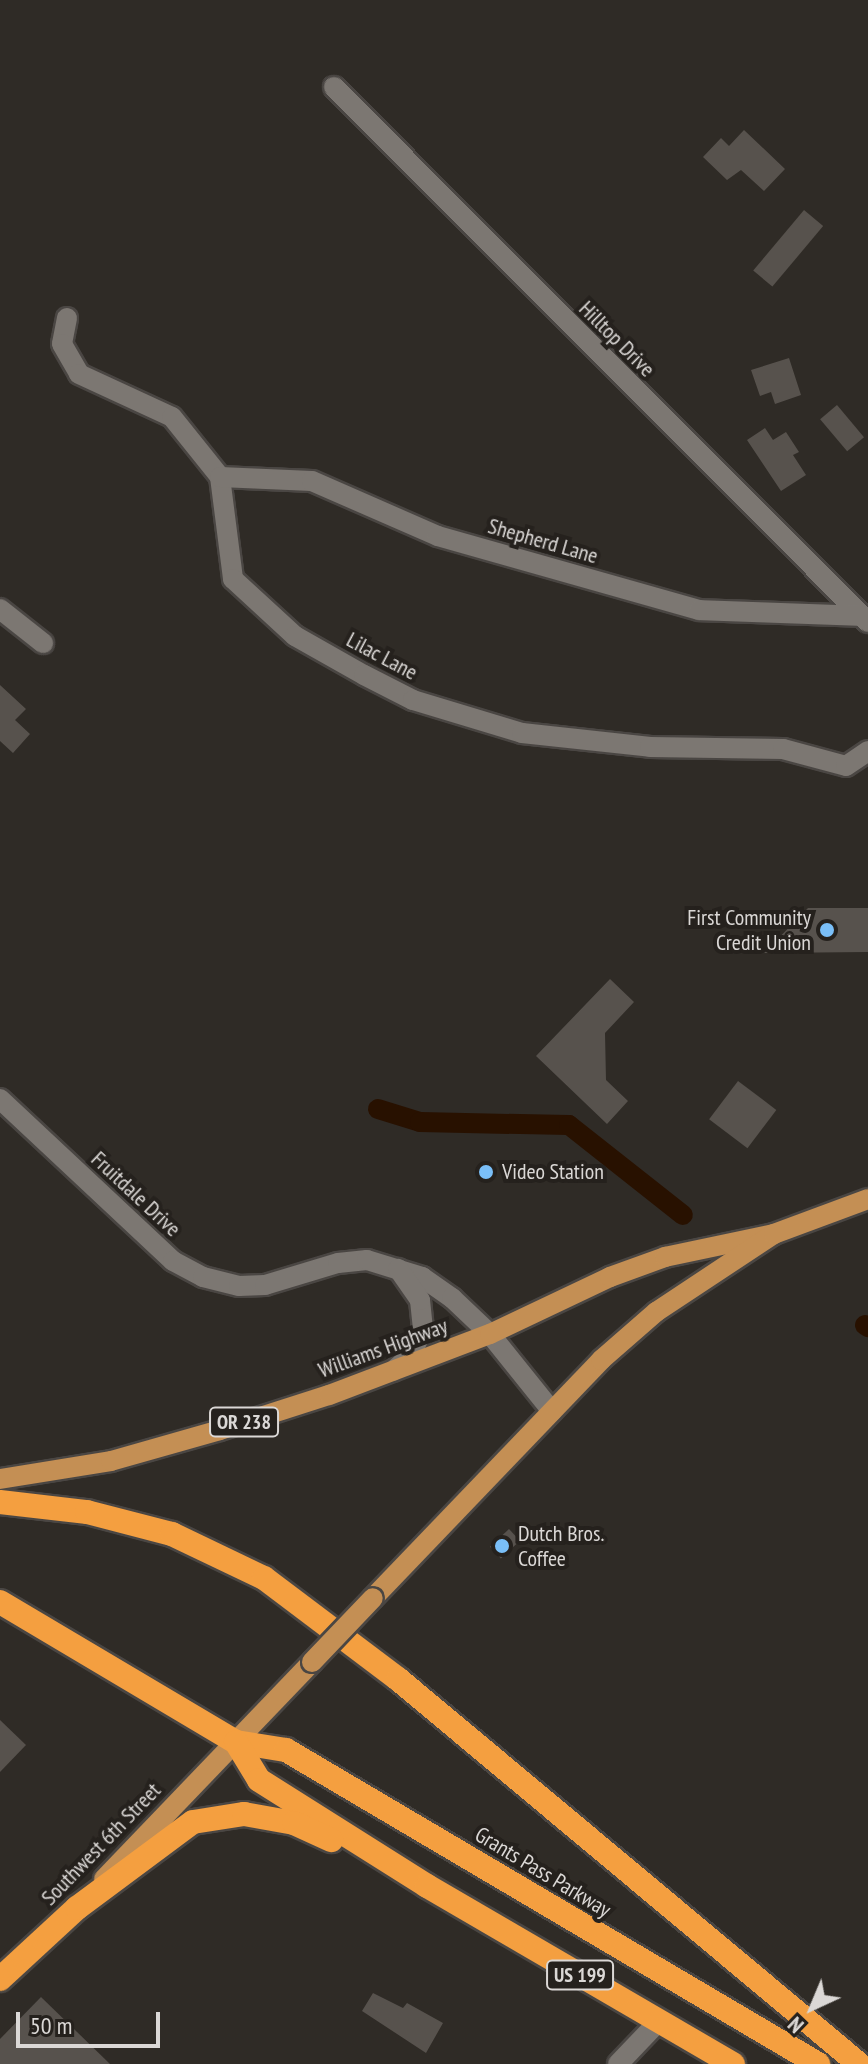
<!DOCTYPE html>
<style>
body{margin:0}
#map{position:relative;width:868px;height:2064px;overflow:hidden;background:#2f2b26;font-family:"PT Sans Narrow",sans-serif}
div>[style]{position:absolute}
[style*='--x']{left:calc(var(--x)*1px);top:calc(var(--y)*1px);width:calc(var(--w)*1px);rotate:calc(var(--a)*1deg)}
.canal>*{height:20px;margin:-10px;padding:0 10px;transform-origin:10px;border-radius:10px;background:#281100}
.building>*{inset:0;background:#57524d;transform-origin:0 0}
.roads{filter:drop-shadow(2px 0 #4a4643) drop-shadow(-2px 0 #4a4643) drop-shadow(0 2px #4a4643) drop-shadow(0 -2px #4a4643)}
.minor>*{height:20px;margin:-10px;padding:0 10px;transform-origin:10px;border-radius:10px;background:#7c7772}
.major>*{height:20px;margin:-10px;padding:0 10px;transform-origin:10px;border-radius:10px;background:#c48f54}
.highway>*{height:24px;margin:-12px;padding:0 12px;transform-origin:12px;border-radius:12px;background:#f49f40}
.bridges{filter:drop-shadow(2px 0 #4a4643) drop-shadow(-2px 0 #4a4643) drop-shadow(0 2px #4a4643) drop-shadow(0 -2px #4a4643)}
.major-bridge>*{height:20px;margin:-10px;padding:0 10px;transform-origin:10px;border-radius:10px;background:#c48f54}
.dots>*{width:22px;height:22px;translate:-50% -50%;box-sizing:border-box;border:4px solid #25211d;border-radius:50%}
span{translate:-50% -50%;white-space:nowrap;text-align:center;line-height:1.15;-webkit-text-stroke:8px #25211d;paint-order:stroke}
.shield-label span{padding:2px 6px;background:#25211d;border:2px solid;border-radius:6px;-webkit-text-stroke-width:0}
.shield-label{font-size:20px;color:#dbd8d6;font-weight:700}
.street-label{font-size:22px;color:#dbd8d6}
.poi-label{font-size:22px;color:#dbd8d6}
.right{translate:-100% -50%;text-align:right}
.left{translate:0 -50%;text-align:left}
.north{position:absolute;left:772px;top:1968px;width:80px;height:80px;-webkit-text-stroke:6px #25211d;paint-order:stroke;rotate:224deg;font-size:22px;font-weight:700;line-height:32px;text-align:center;color:#dbd8d6}
.north::after{content:'';display:block;margin:auto;width:28px;height:36px;background:#dbd8d6;clip-path:polygon(50% 0,100% 100%,50% 72%,0 100%)}
.scale{position:absolute;left:16px;top:2012px;width:144px;height:36px;box-sizing:border-box;border:4px solid #dbd8d6;border-top:0;padding-left:10px;font-size:24px;line-height:28px;white-space:nowrap;color:#dbd8d6;-webkit-text-stroke:6px #25211d;paint-order:stroke}
</style>
<div id="map">
<div class="canal">
<div style="--x:378;--y:1109;--w:44;--a:17.2"></div>
<div style="--x:420;--y:1122;--w:149;--a:1.2"></div>
<div style="--x:569;--y:1125;--w:145;--a:38.3"></div>
<div style="--x:865;--y:1325;--w:4;--a:34"></div>
</div>
<div class="building">
<div style="clip-path:polygon(744px 130px,785px 169px,764px 191px,741px 170px,727px 180px,703px 157px,721px 138px,729px 146px)"></div>
<div style="left:804px;top:210px;width:25px;height:79px;rotate:40deg"></div>
<div style="clip-path:polygon(789px 358px,801px 395px,775px 404px,771px 392px,760px 396px,751px 370px)"></div>
<div style="left:837px;top:405px;width:42px;height:22px;rotate:50deg"></div>
<div style="clip-path:polygon(765px 428px,773px 440px,786px 432px,799px 452px,793px 455px,806px 475px,781px 491px,747px 440px)"></div>
<div style="clip-path:polygon(0 685px,26px 709px,15px 720px,30px 734px,13px 753px,0 741px)"></div>
<div style="clip-path:polygon(808px 908px,868px 908px,868px 952px,764px 953px)"></div>
<div style="clip-path:polygon(610px 979px,634px 1002px,605px 1033px,606px 1080px,628px 1101px,607px 1124px,536px 1056px)"></div>
<div style="left:738px;top:1081px;width:48px;height:48px;rotate:37deg"></div>
<div style="left:509px;top:1529px;width:16px;height:26px;rotate:47deg"></div>
<div style="clip-path:polygon(0 1720px,26px 1745px,0 1772px)"></div>
<div style="clip-path:polygon(373px 1993px,403px 2008px,407px 2003px,443px 2023px,426px 2053px,362px 2011px)"></div>
<div style="clip-path:polygon(41px 1997px,110px 2064px,0 2064px,0 2039px)"></div>
</div>
<div class="roads">
<div class="minor">
<div style="--x:334;--y:87;--w:756;--a:45.05"></div>
<div style="--x:67;--y:318;--w:26;--a:101"></div>
<div style="--x:62;--y:344;--w:34;--a:60"></div>
<div style="--x:79;--y:374;--w:102;--a:24.8"></div>
<div style="--x:172;--y:417;--w:77;--a:51.3"></div>
<div style="--x:220;--y:477;--w:103;--a:82.7"></div>
<div style="--x:233;--y:579;--w:84;--a:42.6"></div>
<div style="--x:295;--y:636;--w:79;--a:29.5"></div>
<div style="--x:364;--y:675;--w:55;--a:27"></div>
<div style="--x:413;--y:700;--w:114;--a:16.8"></div>
<div style="--x:522;--y:733;--w:129;--a:6.2"></div>
<div style="--x:650;--y:747;--w:133;--a:0.9"></div>
<div style="--x:783;--y:749;--w:65;--a:15.1"></div>
<div style="--x:846;--y:766;--w:27;--a:-34"></div>
<div style="--x:220;--y:477;--w:92;--a:2.5"></div>
<div style="--x:312;--y:481;--w:137;--a:23.6"></div>
<div style="--x:438;--y:536;--w:271;--a:15.8"></div>
<div style="--x:699;--y:610;--w:163;--a:2.1"></div>
<div style="--x:0;--y:609;--w:55;--a:38.3"></div>
<div style="--x:0;--y:1099;--w:237;--a:43.1"></div>
<div style="--x:173;--y:1261;--w:34;--a:28"></div>
<div style="--x:203;--y:1277;--w:37;--a:14"></div>
<div style="--x:239;--y:1286;--w:26;--a:-2"></div>
<div style="--x:265;--y:1285;--w:76;--a:-16.8"></div>
<div style="--x:338;--y:1263;--w:29;--a:-6"></div>
<div style="--x:367;--y:1260;--w:58;--a:17.2"></div>
<div style="--x:422;--y:1277;--w:37;--a:35"></div>
<div style="--x:452;--y:1298;--w:52;--a:43.5"></div>
<div style="--x:490;--y:1334;--w:99;--a:51.2"></div>
<div style="--x:393;--y:1371;--w:23;--a:-41"></div>
<div style="--x:410;--y:1356;--w:30;--a:-64"></div>
<div style="--x:423;--y:1329;--w:29;--a:-96"></div>
<div style="--x:420;--y:1300;--w:38;--a:-125"></div>
<div style="--x:618;--y:2064;--w:59;--a:-46.4"></div>
</div>
<div class="major">
<div style="--x:0;--y:1479;--w:112;--a:-9.2"></div>
<div style="--x:111;--y:1461;--w:113;--a:-15.9"></div>
<div style="--x:220;--y:1430;--w:114;--a:-17.8"></div>
<div style="--x:329;--y:1395;--w:172;--a:-20.8"></div>
<div style="--x:490;--y:1334;--w:133;--a:-25.4"></div>
<div style="--x:610;--y:1277;--w:59;--a:-20"></div>
<div style="--x:665;--y:1257;--w:111;--a:-11.9"></div>
<div style="--x:373;--y:1598;--w:330;--a:-46.2"></div>
<div style="--x:601;--y:1360;--w:73;--a:-41.1"></div>
<div style="--x:656;--y:1312;--w:141;--a:-33.5"></div>
<div style="--x:774;--y:1234;--w:100;--a:-20.4"></div>
<div style="--x:104;--y:1879;--w:301;--a:-46.2"></div>
</div>
<div class="highway">
<div style="--x:0;--y:1502;--w:88;--a:6.6"></div>
<div style="--x:87;--y:1512;--w:88;--a:14.5"></div>
<div style="--x:172;--y:1534;--w:102;--a:25.6"></div>
<div style="--x:264;--y:1578;--w:168;--a:37"></div>
<div style="--x:398;--y:1679;--w:601;--a:39.87"></div>
<div style="--x:0;--y:1602;--w:274;--a:30.7"></div>
<div style="--x:236;--y:1742;--w:51;--a:9.1"></div>
<div style="--x:286;--y:1750;--w:618;--a:30.55"></div>
<div style="--x:236;--y:1742;--w:44;--a:58.8"></div>
<div style="--x:259;--y:1780;--w:199;--a:32.2"></div>
<div style="--x:427;--y:1886;--w:354;--a:30.2"></div>
<div style="--x:0;--y:1979;--w:105;--a:-42.7"></div>
<div style="--x:77;--y:1908;--w:144;--a:-36.6"></div>
<div style="--x:193;--y:1822;--w:52;--a:-8.9"></div>
<div style="--x:244;--y:1814;--w:51;--a:10.2"></div>
<div style="--x:294;--y:1823;--w:41;--a:24.7"></div>
</div>
</div>
<div class="bridges">
<div class="major-bridge">
<div style="--x:312;--y:1662;--w:88;--a:-46.4"></div>
</div>
</div>
<div class="dots">
<div style="left:827px;top:930px;background:#7abff8"></div>
<div style="left:486px;top:1172px;background:#7abff8"></div>
<div style="left:502px;top:1546px;background:#7abff8"></div>
</div>
<div class="shield-label">
<span style="left:244px;top:1422px">OR 238</span>
<span style="left:580px;top:1975px">US 199</span>
</div>
<div class="street-label">
<span style="left:617px;top:339px;rotate:45deg">Hilltop Drive</span>
<span style="left:543px;top:541px;rotate:16deg">Shepherd Lane</span>
<span style="left:382px;top:656px;rotate:28deg">Lilac Lane</span>
<span style="left:136px;top:1194px;rotate:43deg">Fruitdale Drive</span>
<span style="left:383px;top:1348px;rotate:-20deg">Williams Highway</span>
<span style="left:101px;top:1844px;rotate:-46deg">Southwest 6th Street</span>
<span style="left:543px;top:1872px;rotate:31deg">Grants Pass Parkway</span>
</div>
<div class="poi-label">
<span class="right" style="left:811px;top:930px">First Community<br>Credit Union</span>
<span class="left" style="left:502px;top:1172px">Video Station</span>
<span class="left" style="left:518px;top:1546px">Dutch Bros.<br>Coffee</span>
</div>
<div class="north">N</div>
<div class="scale">50 m</div>
</div>
